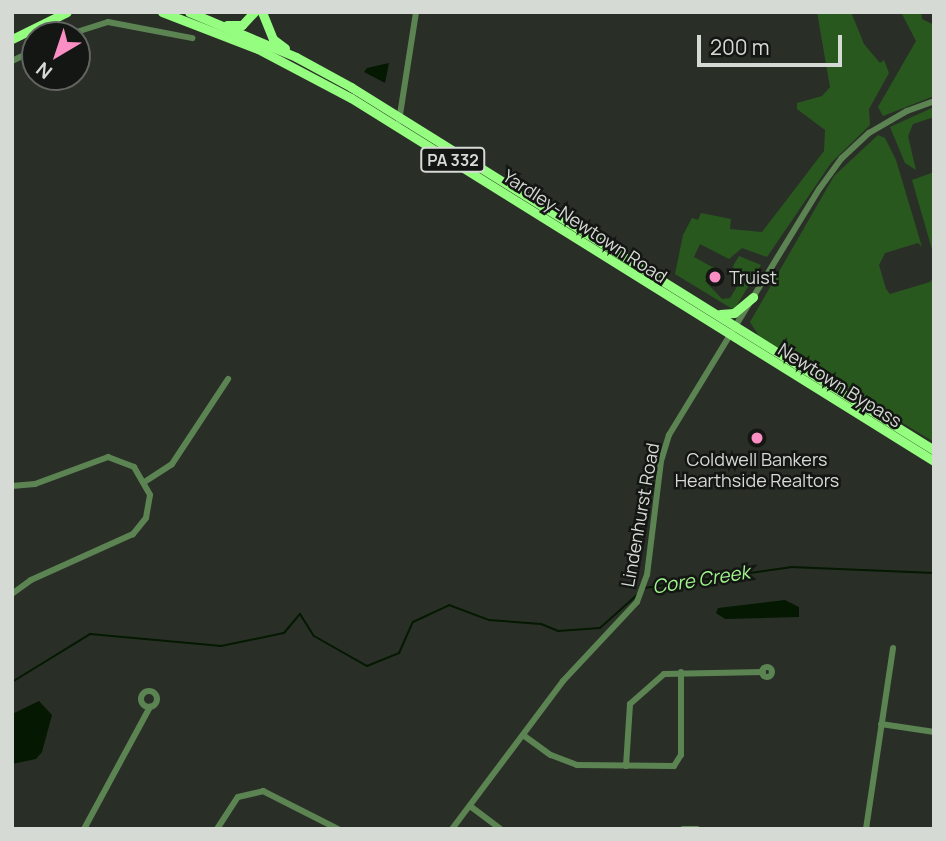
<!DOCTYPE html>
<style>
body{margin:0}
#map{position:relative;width:946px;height:841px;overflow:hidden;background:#292f27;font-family:Manrope,sans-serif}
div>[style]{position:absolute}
.green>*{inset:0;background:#29581f}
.water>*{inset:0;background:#051802}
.stream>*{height:2px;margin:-1px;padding:0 1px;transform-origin:1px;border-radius:1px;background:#051802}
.minor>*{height:6px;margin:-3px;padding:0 3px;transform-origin:3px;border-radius:3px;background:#5c8453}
.minor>.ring{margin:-3px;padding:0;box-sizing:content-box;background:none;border:6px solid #5c8453;border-radius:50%}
.highway>*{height:9px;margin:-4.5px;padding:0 4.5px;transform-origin:4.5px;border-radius:4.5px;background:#95fd7f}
.dots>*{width:19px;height:19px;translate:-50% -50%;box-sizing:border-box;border:4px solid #141613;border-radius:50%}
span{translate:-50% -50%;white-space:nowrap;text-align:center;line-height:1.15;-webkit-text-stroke:5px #141613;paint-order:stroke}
.shield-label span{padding:2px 5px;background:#141613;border:2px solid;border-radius:5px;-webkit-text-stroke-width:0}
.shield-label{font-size:16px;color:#d6dad5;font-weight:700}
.street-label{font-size:18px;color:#d6dad5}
.poi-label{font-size:18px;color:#d6dad5}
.left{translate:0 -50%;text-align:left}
.water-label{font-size:19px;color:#a0f58d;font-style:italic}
.frame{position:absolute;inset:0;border:14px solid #d6dad5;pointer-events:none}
.north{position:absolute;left:21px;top:21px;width:70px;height:70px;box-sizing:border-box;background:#141613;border:2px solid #626461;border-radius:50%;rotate:219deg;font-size:19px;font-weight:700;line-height:28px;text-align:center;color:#d6dad5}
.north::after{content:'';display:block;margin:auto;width:24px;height:32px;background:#fb8fc4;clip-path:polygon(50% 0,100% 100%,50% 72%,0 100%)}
.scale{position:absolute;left:697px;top:35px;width:145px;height:32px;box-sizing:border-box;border:4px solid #d6dad5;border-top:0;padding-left:9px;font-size:21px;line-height:24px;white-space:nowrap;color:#d6dad5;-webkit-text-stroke:5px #141613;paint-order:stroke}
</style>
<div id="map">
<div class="green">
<i style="clip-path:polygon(817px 12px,851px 12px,864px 44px,880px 63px,884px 60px,889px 73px,869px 109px,870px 125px,831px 163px,767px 257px,742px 248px,729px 259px,700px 244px,694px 257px,714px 268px,705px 281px,722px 299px,730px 298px,738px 285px,733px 266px,739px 256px,761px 265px,734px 310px,675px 274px,683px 235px,692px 218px,698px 220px,701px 213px,731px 219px,730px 229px,762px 232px,824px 151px,825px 130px,797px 109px,797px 103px,822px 96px,830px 87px)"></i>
<i style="clip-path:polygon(901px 12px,921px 12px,922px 19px,934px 25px,934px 96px,883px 116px,878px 107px,916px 41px)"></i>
<i style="clip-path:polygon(934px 107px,934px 117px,913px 124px,908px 136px,916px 170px,905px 163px,890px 127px)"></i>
<i style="clip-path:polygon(878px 135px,885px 138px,896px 160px,922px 247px,918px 243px,885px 253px,879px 265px,886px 289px,890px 294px,930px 282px,934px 277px,934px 442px,759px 336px,750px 322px,834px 176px)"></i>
<i style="clip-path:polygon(934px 172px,934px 253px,933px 253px,912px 180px)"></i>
</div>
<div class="water">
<i style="clip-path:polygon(389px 63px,385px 83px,364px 72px,367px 68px)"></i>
<i style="clip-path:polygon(785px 600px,799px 607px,799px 617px,725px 619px,716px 613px,718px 608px)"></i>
<i style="clip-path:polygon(39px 701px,52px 715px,42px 752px,36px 759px,12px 764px,12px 714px)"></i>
</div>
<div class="stream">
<i style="left:644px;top:588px;width:148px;rotate:-8.1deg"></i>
<i style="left:791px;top:567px;width:143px;rotate:2.4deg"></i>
<i style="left:12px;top:682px;width:92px;rotate:-31.6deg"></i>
<i style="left:90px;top:634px;width:132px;rotate:5.2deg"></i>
<i style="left:221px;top:646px;width:64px;rotate:-11.7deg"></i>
<i style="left:284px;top:633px;width:25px;rotate:-50deg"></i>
<i style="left:300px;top:614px;width:26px;rotate:58deg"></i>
<i style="left:314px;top:636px;width:61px;rotate:29.5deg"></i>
<i style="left:367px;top:666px;width:35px;rotate:-22deg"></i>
<i style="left:399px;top:653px;width:34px;rotate:-66deg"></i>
<i style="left:413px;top:622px;width:40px;rotate:-25deg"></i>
<i style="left:449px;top:605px;width:43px;rotate:20.6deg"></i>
<i style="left:489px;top:620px;width:52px;rotate:4.4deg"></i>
<i style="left:541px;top:624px;width:18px;rotate:22deg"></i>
<i style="left:558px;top:631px;width:42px;rotate:-4.1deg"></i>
<i style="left:600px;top:628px;width:51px;rotate:-41.8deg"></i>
</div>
<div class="minor">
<i style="left:67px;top:35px;width:43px;rotate:-17.6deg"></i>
<i style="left:108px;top:22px;width:86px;rotate:10.8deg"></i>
<i style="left:12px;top:61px;width:25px;rotate:-26deg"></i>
<i style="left:399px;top:121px;width:110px;rotate:-81.1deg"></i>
<i style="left:146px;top:481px;width:31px;rotate:-33deg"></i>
<i style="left:172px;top:464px;width:102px;rotate:-56.6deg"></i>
<i style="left:12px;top:486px;width:23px;rotate:-5deg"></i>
<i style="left:35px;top:484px;width:78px;rotate:-20.3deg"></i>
<i style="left:108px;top:457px;width:28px;rotate:21deg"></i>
<i style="left:134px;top:467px;width:32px;rotate:60deg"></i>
<i style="left:150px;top:495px;width:23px;rotate:100deg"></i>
<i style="left:146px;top:518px;width:21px;rotate:129deg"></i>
<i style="left:133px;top:534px;width:112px;rotate:155.7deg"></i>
<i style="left:31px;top:580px;width:24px;rotate:144deg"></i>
<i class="ring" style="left:762px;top:667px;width:4px;height:4px"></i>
<i class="ring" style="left:141px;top:691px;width:10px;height:10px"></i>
<i style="left:881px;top:724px;width:54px;rotate:8.6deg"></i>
<i style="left:523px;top:735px;width:34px;rotate:36deg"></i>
<i style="left:551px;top:755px;width:28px;rotate:21deg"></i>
<i style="left:577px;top:765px;width:97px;rotate:0.6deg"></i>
<i style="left:674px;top:766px;width:13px;rotate:-58deg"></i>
<i style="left:681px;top:755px;width:83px;rotate:-90deg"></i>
<i style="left:626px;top:766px;width:62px;rotate:-86.3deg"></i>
<i style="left:630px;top:704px;width:45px;rotate:-41.4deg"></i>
<i style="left:664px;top:674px;width:99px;rotate:-1.2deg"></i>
<i style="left:470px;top:806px;width:39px;rotate:37deg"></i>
<i style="left:84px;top:829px;width:139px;rotate:-61.6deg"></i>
<i style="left:217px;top:829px;width:38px;rotate:-57deg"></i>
<i style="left:238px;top:797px;width:26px;rotate:-13deg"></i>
<i style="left:263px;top:791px;width:84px;rotate:26.9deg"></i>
<i style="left:452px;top:829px;width:185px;rotate:-53.1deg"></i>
<i style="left:563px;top:681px;width:108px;rotate:-46.9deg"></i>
<i style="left:637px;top:602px;width:29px;rotate:-70deg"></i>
<i style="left:647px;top:575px;width:115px;rotate:-83deg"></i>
<i style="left:661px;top:461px;width:27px;rotate:-73deg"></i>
<i style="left:669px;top:435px;width:289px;rotate:-58.6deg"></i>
<i style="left:820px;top:188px;width:37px;rotate:-54deg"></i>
<i style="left:842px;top:158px;width:37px;rotate:-43deg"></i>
<i style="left:869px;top:133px;width:44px;rotate:-30.1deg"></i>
<i style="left:907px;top:111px;width:29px;rotate:-20deg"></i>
<i style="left:683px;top:829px;width:14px"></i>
<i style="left:866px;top:829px;width:183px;rotate:-81.5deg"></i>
</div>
<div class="highway">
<i style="left:162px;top:12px;width:103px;rotate:21.1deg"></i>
<i style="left:258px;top:49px;width:105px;rotate:27.8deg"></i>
<i style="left:351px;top:98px;width:687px;rotate:31.91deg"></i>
<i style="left:189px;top:12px;width:116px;rotate:22.8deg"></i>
<i style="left:296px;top:57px;width:63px;rotate:28.6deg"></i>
<i style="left:351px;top:87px;width:687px;rotate:31.91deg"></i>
<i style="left:262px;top:12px;width:29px;rotate:68deg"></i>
<i style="left:273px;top:39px;width:15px;rotate:37deg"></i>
<i style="left:227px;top:25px;width:15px"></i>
<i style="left:242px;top:25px;width:18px;rotate:-47deg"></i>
<i style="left:12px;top:39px;width:61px;rotate:-26.1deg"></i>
<i style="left:720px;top:314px;width:14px;rotate:-4deg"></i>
<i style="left:734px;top:313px;width:25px;rotate:-40deg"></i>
</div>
<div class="dots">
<i style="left:715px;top:277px;background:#fb8fc4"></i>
<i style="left:757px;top:438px;background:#fb8fc4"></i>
</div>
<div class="shield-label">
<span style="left:453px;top:160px">PA 332</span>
</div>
<div class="street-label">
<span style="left:585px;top:226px;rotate:33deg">Yardley-Newtown Road</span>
<span style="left:840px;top:385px;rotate:32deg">Newtown Bypass</span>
<span style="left:640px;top:515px;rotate:-80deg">Lindenhurst Road</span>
</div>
<div class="poi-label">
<span class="left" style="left:729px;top:277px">Truist</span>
<span style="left:757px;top:470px">Coldwell Bankers<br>Hearthside Realtors</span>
</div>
<div class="water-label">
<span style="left:701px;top:580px;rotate:-9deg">Core Creek</span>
</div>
<div class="frame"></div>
<div class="north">N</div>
<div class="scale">200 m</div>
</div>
